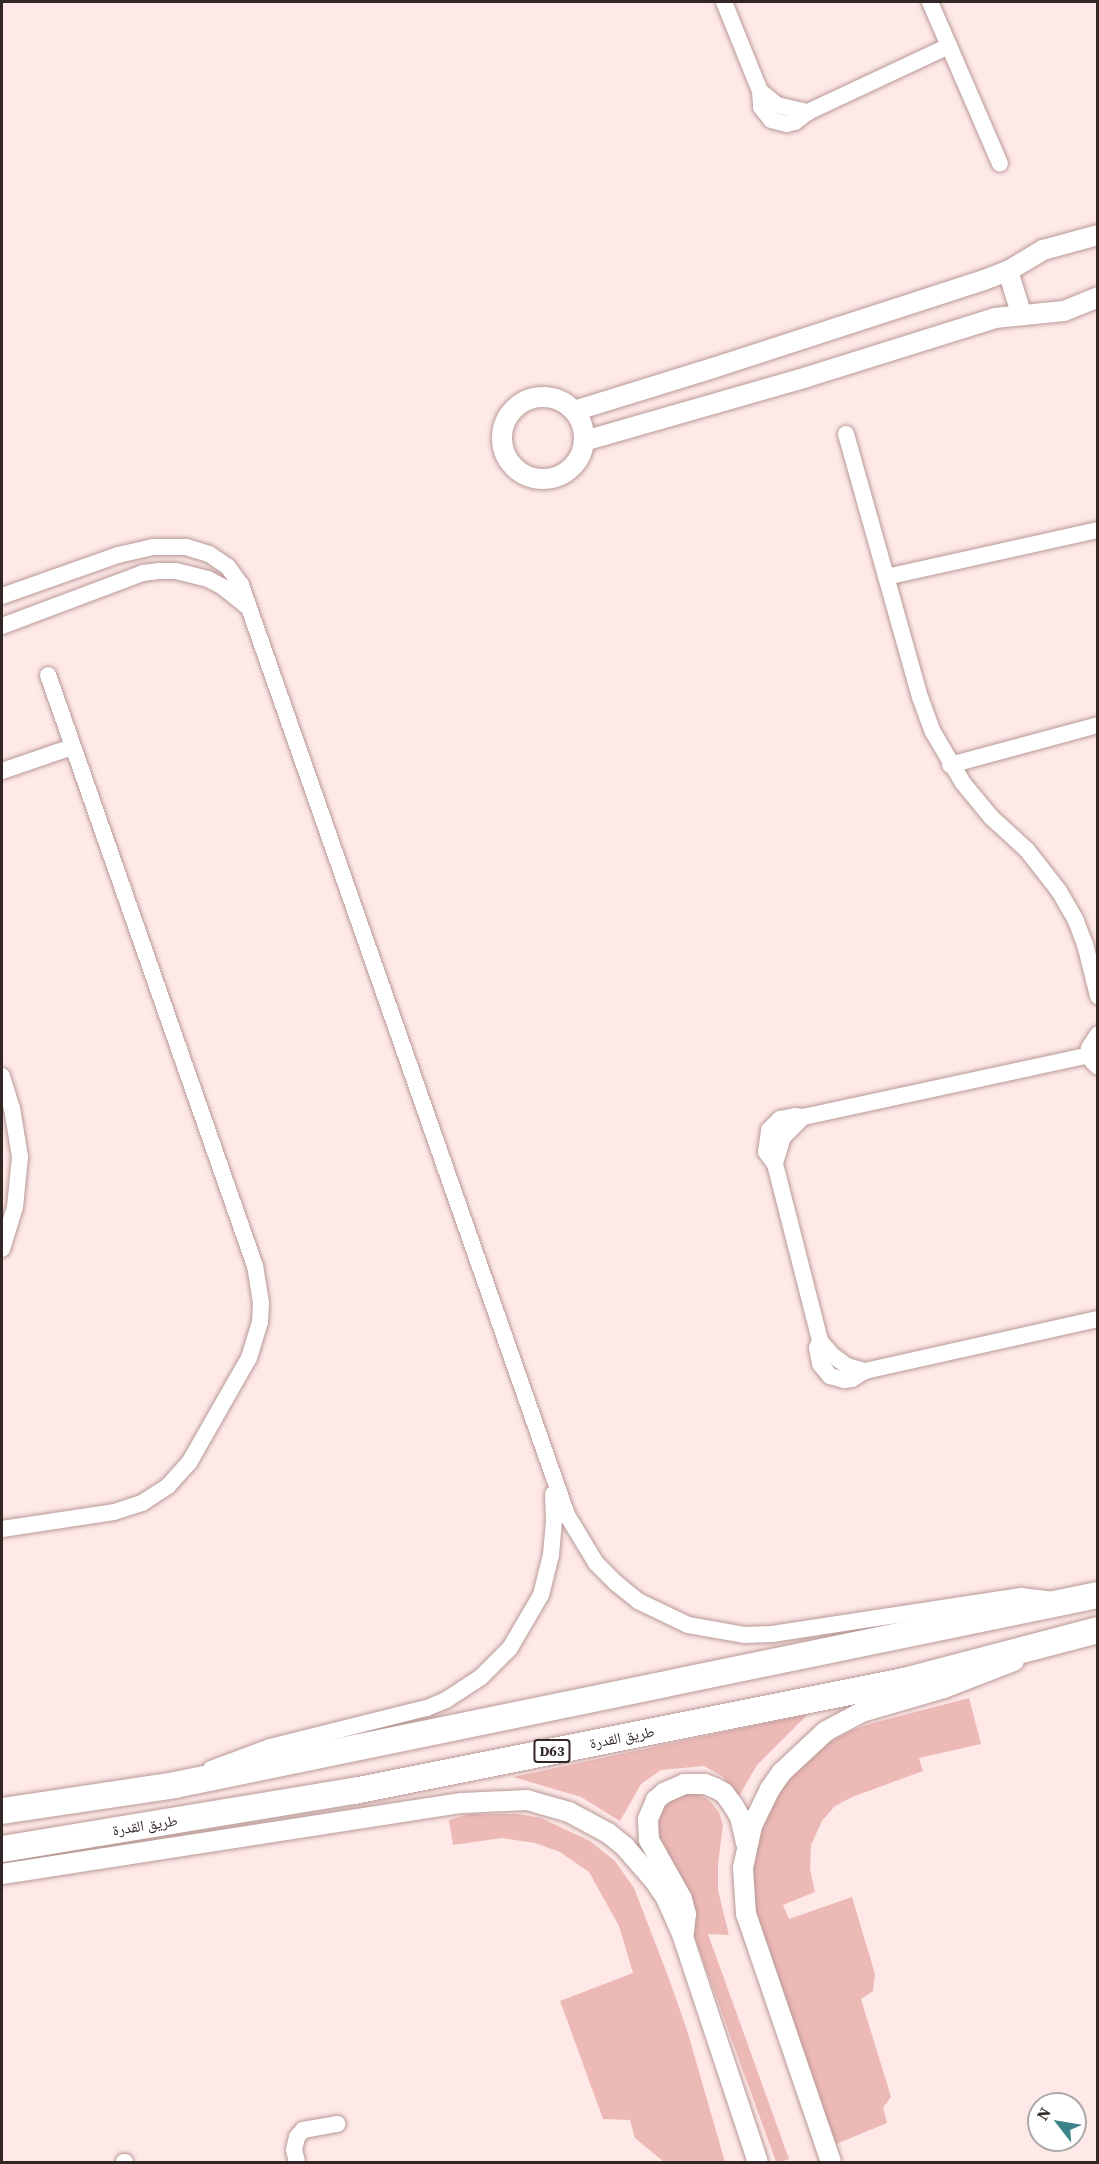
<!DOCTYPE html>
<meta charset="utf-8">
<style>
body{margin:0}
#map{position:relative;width:1099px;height:2164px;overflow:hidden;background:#fee9e8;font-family:"Source Serif 4","Noto Naskh Arabic",serif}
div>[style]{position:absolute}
.green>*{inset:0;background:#ecb9b6}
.roads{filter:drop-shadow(0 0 2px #b89997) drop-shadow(0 0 2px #b89997)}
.minor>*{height:16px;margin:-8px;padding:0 8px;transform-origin:8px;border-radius:8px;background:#fff}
.tertiary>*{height:20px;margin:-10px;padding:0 10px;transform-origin:10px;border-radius:10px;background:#fff}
.tertiary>.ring{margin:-10px;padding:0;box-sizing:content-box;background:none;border:20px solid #fff;border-radius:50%}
.primary>*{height:26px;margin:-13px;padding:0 13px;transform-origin:13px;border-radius:13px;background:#fff}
span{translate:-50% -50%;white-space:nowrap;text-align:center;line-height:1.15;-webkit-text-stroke:4.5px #fff;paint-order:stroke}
.shield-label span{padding:2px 4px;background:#fff;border:2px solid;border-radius:4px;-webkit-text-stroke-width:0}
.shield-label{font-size:14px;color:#332726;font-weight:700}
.street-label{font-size:15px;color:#332726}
.frame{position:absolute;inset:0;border:3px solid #332726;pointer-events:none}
.north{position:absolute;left:1027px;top:2092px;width:60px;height:60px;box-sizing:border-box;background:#fff;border:2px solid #ada9a8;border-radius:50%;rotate:301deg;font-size:16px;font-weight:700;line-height:24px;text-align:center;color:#332726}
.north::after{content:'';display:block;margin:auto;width:21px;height:27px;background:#3c848a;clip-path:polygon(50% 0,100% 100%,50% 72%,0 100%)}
</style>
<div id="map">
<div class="green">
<i style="clip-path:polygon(969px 1698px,981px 1744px,919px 1758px,923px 1771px,852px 1797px,835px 1806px,822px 1821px,811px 1845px,810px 1869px,815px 1892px,783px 1905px,789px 1919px,852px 1897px,875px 1974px,873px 1991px,861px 1999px,891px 2097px,883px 2108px,887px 2123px,836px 2144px,759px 1935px,751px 1876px,757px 1841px,766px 1815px,780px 1790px,799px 1765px,823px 1746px,852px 1730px,873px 1723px)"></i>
<i style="clip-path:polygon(808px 1714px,757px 1765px,739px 1796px,722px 1776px,704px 1766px,661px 1770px,641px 1784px,620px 1821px,581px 1797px,513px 1777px)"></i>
<i style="clip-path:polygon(685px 1792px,698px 1793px,711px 1802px,719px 1812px,723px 1825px,718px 1864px,718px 1890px,729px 1935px,708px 1934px,789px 2159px,781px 2162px,776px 2162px,696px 1941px,684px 1898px,659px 1855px,652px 1818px,660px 1806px)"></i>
<i style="clip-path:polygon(469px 1814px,519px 1814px,541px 1818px,590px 1841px,615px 1861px,634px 1888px,668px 1976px,687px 2030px,725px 2162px,664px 2162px,635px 2138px,630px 2120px,603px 2119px,560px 2001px,633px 1973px,619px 1926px,589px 1872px,560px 1852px,535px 1843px,502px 1838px,453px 1845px,449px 1820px)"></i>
</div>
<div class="roads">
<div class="minor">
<i style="left:724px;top:2px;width:96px;rotate:68deg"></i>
<i style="left:760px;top:91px;width:22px;rotate:39deg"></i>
<i style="left:777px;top:105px;width:32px;rotate:13deg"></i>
<i style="left:930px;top:2px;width:176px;rotate:66.6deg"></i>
<i style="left:760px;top:91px;width:16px;rotate:86deg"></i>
<i style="left:761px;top:107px;width:16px;rotate:52deg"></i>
<i style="left:771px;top:120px;width:16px;rotate:14deg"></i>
<i style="left:787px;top:124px;width:8px;rotate:-14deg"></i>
<i style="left:795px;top:122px;width:16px;rotate:-38deg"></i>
<i style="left:808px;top:112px;width:156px;rotate:-25.1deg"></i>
<i style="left:846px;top:434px;width:273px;rotate:74.3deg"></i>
<i style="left:920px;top:697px;width:37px;rotate:70deg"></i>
<i style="left:933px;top:732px;width:59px;rotate:59.5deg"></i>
<i style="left:963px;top:783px;width:44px;rotate:50.5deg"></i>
<i style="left:991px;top:817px;width:49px;rotate:42.5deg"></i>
<i style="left:1027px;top:850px;width:52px;rotate:52deg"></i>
<i style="left:1059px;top:891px;width:34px;rotate:60deg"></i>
<i style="left:1076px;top:921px;width:25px;rotate:69deg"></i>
<i style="left:1085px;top:944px;width:54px;rotate:76deg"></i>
<i style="left:886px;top:577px;width:217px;rotate:-12.5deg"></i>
<i style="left:2px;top:596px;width:123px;rotate:-19.5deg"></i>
<i style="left:118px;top:555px;width:37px;rotate:-13deg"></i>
<i style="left:154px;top:547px;width:32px"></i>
<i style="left:186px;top:547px;width:24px;rotate:17deg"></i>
<i style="left:209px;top:554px;width:23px;rotate:34deg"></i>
<i style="left:228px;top:567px;width:22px;rotate:54deg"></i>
<i style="left:241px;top:585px;width:985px;rotate:70.68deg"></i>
<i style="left:567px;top:1515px;width:56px;rotate:58.9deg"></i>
<i style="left:596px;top:1563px;width:28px;rotate:45deg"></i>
<i style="left:616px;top:1583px;width:28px;rotate:39deg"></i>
<i style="left:638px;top:1601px;width:55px;rotate:25.6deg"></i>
<i style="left:688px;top:1625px;width:57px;rotate:10.1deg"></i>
<i style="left:744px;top:1635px;width:28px;rotate:-2deg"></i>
<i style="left:772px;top:1634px;width:252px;rotate:-8.7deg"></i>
<i style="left:1021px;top:1596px;width:33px;rotate:7deg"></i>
<i style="left:2px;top:626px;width:151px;rotate:-20.6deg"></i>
<i style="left:143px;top:573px;width:17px;rotate:-7deg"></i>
<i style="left:160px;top:571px;width:16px"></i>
<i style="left:176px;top:571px;width:33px;rotate:14deg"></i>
<i style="left:208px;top:579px;width:17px;rotate:28deg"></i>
<i style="left:223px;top:587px;width:32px;rotate:39deg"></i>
<i style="left:950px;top:765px;width:153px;rotate:-15.1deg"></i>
<i style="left:2px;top:771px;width:74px;rotate:-18.9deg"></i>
<i style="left:1098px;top:1034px;width:17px;rotate:123deg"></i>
<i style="left:1089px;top:1048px;width:13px;rotate:77deg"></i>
<i style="left:1092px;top:1061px;width:8px;rotate:45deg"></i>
<i style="left:1090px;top:1055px;width:294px;rotate:167.8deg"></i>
<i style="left:803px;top:1117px;width:28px;rotate:135deg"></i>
<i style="left:783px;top:1137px;width:28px;rotate:107deg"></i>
<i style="left:775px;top:1164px;width:183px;rotate:75.7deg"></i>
<i style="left:820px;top:1341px;width:18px;rotate:49deg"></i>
<i style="left:832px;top:1355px;width:19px;rotate:36deg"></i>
<i style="left:847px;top:1366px;width:19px;rotate:16deg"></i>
<i style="left:865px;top:1371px;width:239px;rotate:-12.6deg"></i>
<i style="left:2px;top:1076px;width:34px;rotate:73deg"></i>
<i style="left:12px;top:1108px;width:50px;rotate:80.7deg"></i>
<i style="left:20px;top:1157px;width:50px;rotate:95.7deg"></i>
<i style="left:15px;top:1207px;width:44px;rotate:107.2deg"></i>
<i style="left:775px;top:1164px;width:15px;rotate:-127deg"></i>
<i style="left:766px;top:1152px;width:22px;rotate:-82deg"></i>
<i style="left:769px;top:1130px;width:16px;rotate:-45deg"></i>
<i style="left:780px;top:1119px;width:15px;rotate:-11deg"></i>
<i style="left:795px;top:1116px;width:8px;rotate:7deg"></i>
<i style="left:820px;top:1341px;width:8px;rotate:113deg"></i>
<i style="left:817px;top:1348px;width:16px;rotate:79deg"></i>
<i style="left:820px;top:1364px;width:16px;rotate:50deg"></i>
<i style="left:830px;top:1376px;width:15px;rotate:16deg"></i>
<i style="left:844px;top:1380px;width:8px;rotate:-7deg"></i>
<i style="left:852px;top:1379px;width:15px;rotate:-32deg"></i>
<i style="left:2px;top:1529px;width:113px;rotate:-8.6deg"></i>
<i style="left:114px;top:1512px;width:29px;rotate:-18deg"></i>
<i style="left:142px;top:1503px;width:31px;rotate:-33deg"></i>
<i style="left:168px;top:1486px;width:31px;rotate:-48deg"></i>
<i style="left:189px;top:1463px;width:121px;rotate:-60.3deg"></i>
<i style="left:249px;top:1358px;width:38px;rotate:-73deg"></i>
<i style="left:260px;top:1322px;width:19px;rotate:-87deg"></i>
<i style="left:261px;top:1303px;width:37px;rotate:-99deg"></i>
<i style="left:255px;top:1266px;width:626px;rotate:-109.3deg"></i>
<i style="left:211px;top:1769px;width:63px;rotate:-20.4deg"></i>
<i style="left:270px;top:1747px;width:162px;rotate:-14deg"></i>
<i style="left:427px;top:1708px;width:21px;rotate:-23deg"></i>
<i style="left:446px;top:1700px;width:42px;rotate:-33.3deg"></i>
<i style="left:481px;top:1677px;width:41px;rotate:-45deg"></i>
<i style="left:510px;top:1648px;width:61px;rotate:-59.7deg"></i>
<i style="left:541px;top:1595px;width:41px;rotate:-76deg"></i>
<i style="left:551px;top:1555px;width:34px;rotate:-85deg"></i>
<i style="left:554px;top:1521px;width:27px;rotate:-92deg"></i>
<i style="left:124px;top:2162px;width:1px"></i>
<i style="left:297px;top:2162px;width:12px;rotate:-104deg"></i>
<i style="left:294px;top:2150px;width:13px;rotate:-77deg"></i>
<i style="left:297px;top:2137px;width:9px;rotate:-49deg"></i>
<i style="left:303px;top:2130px;width:35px;rotate:-10deg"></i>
</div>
<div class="tertiary">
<i style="left:1008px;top:271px;width:44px;rotate:72.8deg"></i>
<i class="ring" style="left:502px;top:397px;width:62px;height:62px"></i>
<i style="left:574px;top:411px;width:145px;rotate:-17.2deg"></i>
<i style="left:713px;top:368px;width:285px;rotate:-18deg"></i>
<i style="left:984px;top:280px;width:26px;rotate:-21deg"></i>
<i style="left:1008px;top:271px;width:41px;rotate:-31deg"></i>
<i style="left:1043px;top:250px;width:57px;rotate:-15.3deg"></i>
<i style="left:584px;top:441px;width:232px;rotate:-16deg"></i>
<i style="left:807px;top:377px;width:197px;rotate:-17.4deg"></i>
<i style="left:995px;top:318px;width:69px;rotate:-5.8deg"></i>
<i style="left:1064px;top:311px;width:37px;rotate:-22deg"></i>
<i style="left:2px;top:1874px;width:465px;rotate:-8.8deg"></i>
<i style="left:462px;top:1803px;width:65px;rotate:-2.6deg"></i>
<i style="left:527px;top:1800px;width:44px;rotate:15.9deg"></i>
<i style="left:569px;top:1812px;width:44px;rotate:28.3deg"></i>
<i style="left:608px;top:1833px;width:22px;rotate:39deg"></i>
<i style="left:625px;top:1847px;width:44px;rotate:48.7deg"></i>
<i style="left:654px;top:1880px;width:22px;rotate:56deg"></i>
<i style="left:666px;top:1898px;width:36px;rotate:66deg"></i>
<i style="left:681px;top:1931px;width:243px;rotate:71.6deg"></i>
<i style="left:684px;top:1932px;width:18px;rotate:-84deg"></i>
<i style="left:686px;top:1914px;width:16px;rotate:-105deg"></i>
<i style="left:682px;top:1899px;width:68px;rotate:-119.2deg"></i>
<i style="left:649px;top:1840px;width:21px;rotate:-93deg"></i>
<i style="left:648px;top:1819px;width:21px;rotate:-67deg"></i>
<i style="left:656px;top:1800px;width:11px;rotate:-41deg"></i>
<i style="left:664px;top:1793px;width:22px;rotate:-24deg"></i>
<i style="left:684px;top:1784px;width:21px"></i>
<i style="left:705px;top:1784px;width:11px;rotate:22deg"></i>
<i style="left:715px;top:1788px;width:10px;rotate:29deg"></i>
<i style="left:724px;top:1793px;width:15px;rotate:53deg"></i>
<i style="left:733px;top:1805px;width:14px;rotate:60deg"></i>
<i style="left:740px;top:1817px;width:27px;rotate:77deg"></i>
<i style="left:831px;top:2162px;width:262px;rotate:-108.9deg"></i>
<i style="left:746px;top:1914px;width:46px;rotate:-93.7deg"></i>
<i style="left:743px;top:1868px;width:43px;rotate:-77.9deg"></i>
<i style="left:752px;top:1826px;width:41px;rotate:-64.1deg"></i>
<i style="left:770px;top:1789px;width:21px;rotate:-55deg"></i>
<i style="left:782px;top:1772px;width:60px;rotate:-43deg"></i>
<i style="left:826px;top:1731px;width:41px;rotate:-27.8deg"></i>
<i style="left:862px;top:1712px;width:85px;rotate:-16.3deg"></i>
<i style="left:944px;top:1688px;width:75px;rotate:-21.1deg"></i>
</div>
<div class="primary">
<i style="left:2px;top:1811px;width:175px;rotate:-8.5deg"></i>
<i style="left:175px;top:1785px;width:942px;rotate:-11.63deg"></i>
<i style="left:2px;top:1849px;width:357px;rotate:-9.4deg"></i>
<i style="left:354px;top:1791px;width:561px;rotate:-11.31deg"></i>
<i style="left:904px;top:1681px;width:201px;rotate:-14.7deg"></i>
</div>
</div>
<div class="shield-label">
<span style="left:552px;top:1751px">D63</span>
</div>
<div class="street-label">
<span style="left:622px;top:1737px;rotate:-11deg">طريق القدرة</span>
<span style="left:145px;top:1825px;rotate:-9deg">طريق القدرة</span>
</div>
<div class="frame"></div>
<div class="north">N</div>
</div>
